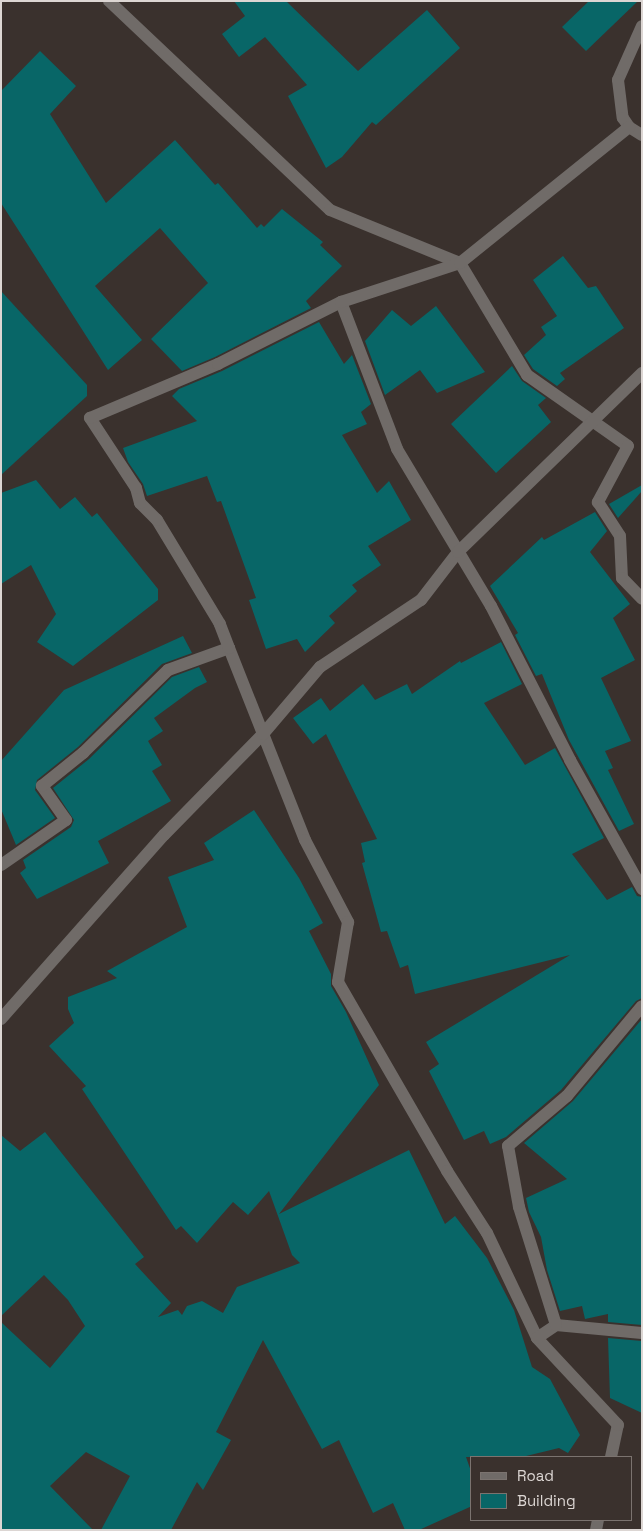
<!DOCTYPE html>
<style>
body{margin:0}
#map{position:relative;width:643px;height:1531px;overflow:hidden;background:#3a312d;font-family:"Space Grotesk",sans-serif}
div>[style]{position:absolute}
.building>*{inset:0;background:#086667}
.minor>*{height:12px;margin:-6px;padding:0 6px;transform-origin:6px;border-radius:6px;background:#706b68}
span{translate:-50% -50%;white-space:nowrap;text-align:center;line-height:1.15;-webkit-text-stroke:4px #3a312d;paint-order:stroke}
.frame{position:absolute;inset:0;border:2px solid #dcd6d3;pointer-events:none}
.legend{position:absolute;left:470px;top:1456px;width:162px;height:65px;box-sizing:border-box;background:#3a312d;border:1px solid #7b736f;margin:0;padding:6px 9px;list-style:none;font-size:15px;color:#dcd6d3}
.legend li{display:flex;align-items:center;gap:10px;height:25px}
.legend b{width:25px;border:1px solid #7b736f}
</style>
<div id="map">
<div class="building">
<i style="clip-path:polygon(234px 1px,286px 1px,358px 71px,427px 10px,460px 48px,376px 125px,372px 122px,342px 157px,326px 168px,288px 96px,307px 85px,265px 37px,239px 57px,222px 34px,245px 16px)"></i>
<i style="clip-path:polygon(589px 1px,638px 1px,586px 51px,562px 27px)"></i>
<i style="clip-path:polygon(40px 51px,76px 86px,50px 114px,106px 203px,175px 140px,215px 185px,218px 183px,257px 228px,261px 224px,264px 227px,282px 209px,323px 242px,320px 245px,342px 266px,306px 301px,311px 308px,215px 357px,182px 371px,151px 339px,208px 283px,160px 228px,95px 286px,142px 340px,108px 370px,1px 203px,1px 91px)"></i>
<i style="clip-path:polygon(563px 256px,588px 288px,596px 286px,624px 328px,560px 373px,565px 379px,557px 386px,533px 369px,524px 355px,546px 335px,541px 327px,557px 316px,533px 280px)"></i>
<i style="clip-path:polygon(1px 291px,87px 385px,87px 396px,1px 475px)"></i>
<i style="clip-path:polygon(436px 306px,485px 372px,437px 393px,420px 370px,385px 395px,365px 341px,392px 310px,411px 326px)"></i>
<i style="clip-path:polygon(319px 322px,344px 364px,352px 355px,371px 404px,361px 412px,367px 424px,342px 435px,377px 493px,389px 481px,411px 520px,368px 546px,381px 565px,352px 585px,357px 591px,329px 616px,335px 623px,305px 652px,297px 639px,266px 649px,249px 600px,256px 598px,221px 501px,217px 502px,207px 476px,147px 496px,143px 484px,128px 462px,123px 448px,197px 421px,172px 396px,179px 389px,222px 371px)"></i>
<i style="clip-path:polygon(512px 366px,522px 381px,546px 398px,538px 405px,551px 422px,496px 473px,451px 424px)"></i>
<i style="clip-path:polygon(36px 480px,60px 509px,75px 497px,92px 517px,97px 513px,158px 589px,158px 600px,73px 666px,37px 642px,56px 614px,31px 565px,1px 584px,1px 493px)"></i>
<i style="clip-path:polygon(642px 485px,642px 491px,618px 518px,609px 504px)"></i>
<i style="clip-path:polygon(595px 512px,607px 531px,590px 552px,630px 604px,613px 618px,635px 660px,601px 678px,631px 741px,605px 751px,613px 768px,608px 770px,634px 824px,619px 831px,569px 740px,542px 674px,536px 676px,515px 635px,518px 633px,490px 586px,542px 537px,544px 540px)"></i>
<i style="clip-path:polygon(183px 636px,192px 653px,162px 664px,78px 747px,37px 780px,35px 790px,55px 818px,16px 845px,1px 809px,1px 761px,64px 690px)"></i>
<i style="clip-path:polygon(501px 642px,522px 684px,484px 703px,525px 765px,555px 748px,604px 838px,572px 854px,607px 900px,632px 887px,637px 896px,642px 897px,642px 998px,636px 1001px,561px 1090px,506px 1137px,490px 1144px,484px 1131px,464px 1140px,429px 1071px,439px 1064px,426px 1042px,570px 955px,415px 994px,408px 965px,400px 968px,387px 931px,381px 932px,362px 863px,365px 862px,361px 843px,377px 839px,326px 734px,313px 744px,293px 718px,321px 698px,330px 711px,363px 684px,375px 700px,407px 684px,412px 694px,460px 661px,461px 663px)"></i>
<i style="clip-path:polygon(199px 667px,207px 682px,195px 688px,154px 718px,163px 731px,148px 741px,162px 765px,152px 771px,171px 801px,98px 841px,109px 863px,37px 899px,20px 873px,26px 868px,23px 860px,71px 827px,74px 820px,53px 788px,89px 759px,172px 677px)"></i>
<i style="clip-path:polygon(254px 810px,299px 878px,323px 923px,309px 931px,331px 974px,331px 986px,346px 1012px,379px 1085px,279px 1214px,409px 1150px,445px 1224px,455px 1216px,487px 1258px,514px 1310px,532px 1367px,550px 1379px,580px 1435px,568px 1453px,559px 1448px,522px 1457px,466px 1457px,472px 1474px,472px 1506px,419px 1530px,405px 1530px,393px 1503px,373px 1513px,339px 1440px,322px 1449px,263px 1340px,216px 1432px,231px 1440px,203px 1490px,197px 1482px,171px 1530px,101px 1530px,130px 1476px,86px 1452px,50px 1486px,93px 1530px,1px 1530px,1px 1322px,50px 1368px,85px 1326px,68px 1300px,44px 1275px,1px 1316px,1px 1135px,20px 1151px,45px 1132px,144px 1257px,135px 1264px,171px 1303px,158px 1317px,178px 1310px,182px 1315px,187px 1306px,202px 1301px,223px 1313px,237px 1287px,300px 1263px,292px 1255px,269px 1191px,248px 1215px,233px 1202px,197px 1243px,181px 1226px,176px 1230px,82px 1089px,86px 1086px,49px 1046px,74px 1023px,68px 1009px,68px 997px,117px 978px,107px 971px,187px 927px,168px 877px,214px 860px,204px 843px)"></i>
<i style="clip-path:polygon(642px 1019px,642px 1325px,608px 1322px,608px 1314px,585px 1319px,582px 1306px,560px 1311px,547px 1270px,541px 1237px,529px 1212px,526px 1198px,567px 1179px,524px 1143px,573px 1101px)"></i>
<i style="clip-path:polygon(608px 1338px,642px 1341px,642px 1413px,610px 1398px)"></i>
</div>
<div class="minor">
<i style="left:109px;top:1px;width:304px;rotate:43.4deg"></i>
<i style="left:330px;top:210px;width:140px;rotate:22.2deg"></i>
<i style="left:460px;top:263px;width:131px;rotate:59.1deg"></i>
<i style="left:527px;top:375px;width:123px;rotate:35.1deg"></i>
<i style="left:628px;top:446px;width:64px;rotate:118.2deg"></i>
<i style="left:598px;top:502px;width:40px;rotate:57.1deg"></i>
<i style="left:620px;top:536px;width:42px;rotate:87.3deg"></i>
<i style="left:622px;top:578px;width:29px;rotate:46deg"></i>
<i style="left:642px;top:26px;width:59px;rotate:114deg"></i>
<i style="left:618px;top:80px;width:38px;rotate:83deg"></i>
<i style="left:623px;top:118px;width:11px;rotate:56deg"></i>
<i style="left:629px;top:127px;width:15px;rotate:32deg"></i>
<i style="left:341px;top:302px;width:157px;rotate:69.1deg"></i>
<i style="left:397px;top:449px;width:183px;rotate:59.1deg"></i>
<i style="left:491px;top:606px;width:173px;rotate:62.8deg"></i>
<i style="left:570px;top:760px;width:148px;rotate:60.8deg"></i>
<i style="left:229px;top:648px;width:206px;rotate:68.4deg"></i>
<i style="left:305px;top:840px;width:93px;rotate:62.3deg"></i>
<i style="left:348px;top:922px;width:61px;rotate:99.5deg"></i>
<i style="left:338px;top:982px;width:218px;rotate:60deg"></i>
<i style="left:447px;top:1171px;width:74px;rotate:57.2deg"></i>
<i style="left:487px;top:1233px;width:116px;rotate:64.5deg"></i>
<i style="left:1px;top:865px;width:79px;rotate:-34.7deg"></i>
<i style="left:66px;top:820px;width:42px;rotate:-125.2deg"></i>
<i style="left:42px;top:786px;width:53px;rotate:-38.8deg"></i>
<i style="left:83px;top:753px;width:119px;rotate:-44.3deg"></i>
<i style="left:168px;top:670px;width:65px;rotate:-19.8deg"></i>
<i style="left:229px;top:648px;width:26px;rotate:-111deg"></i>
<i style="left:220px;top:624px;width:122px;rotate:-121.2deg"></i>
<i style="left:157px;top:520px;width:24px;rotate:-135deg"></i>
<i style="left:140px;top:503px;width:16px;rotate:-105deg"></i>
<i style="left:136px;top:488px;width:84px;rotate:-123.3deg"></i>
<i style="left:90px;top:418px;width:139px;rotate:-22.9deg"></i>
<i style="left:218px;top:364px;width:138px;rotate:-26.8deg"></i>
<i style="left:341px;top:302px;width:125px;rotate:-18.1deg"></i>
<i style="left:460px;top:263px;width:217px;rotate:-38.8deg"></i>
<i style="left:1px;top:1019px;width:246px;rotate:-48.5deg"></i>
<i style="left:164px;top:835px;width:141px;rotate:-45.6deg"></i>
<i style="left:263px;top:734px;width:88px;rotate:-49.6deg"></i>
<i style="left:320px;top:667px;width:121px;rotate:-33.6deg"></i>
<i style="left:421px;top:600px;width:61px;rotate:-52.4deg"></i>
<i style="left:458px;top:552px;width:257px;rotate:-44.2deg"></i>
<i style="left:556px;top:1325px;width:86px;rotate:5.3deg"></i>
<i style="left:611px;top:1457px;width:33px;rotate:-78deg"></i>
<i style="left:618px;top:1425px;width:119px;rotate:-133deg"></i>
<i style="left:537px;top:1338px;width:23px;rotate:-34deg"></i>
<i style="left:556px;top:1325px;width:124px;rotate:-107.4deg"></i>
<i style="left:519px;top:1207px;width:62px;rotate:-100.2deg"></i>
<i style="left:508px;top:1146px;width:77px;rotate:-40.3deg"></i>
<i style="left:567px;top:1096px;width:117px;rotate:-50.2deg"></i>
<i style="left:596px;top:1530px;width:10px;rotate:-79deg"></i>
</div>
<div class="frame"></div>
<ul class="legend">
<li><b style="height:6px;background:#706b68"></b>Road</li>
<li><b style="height:14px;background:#086667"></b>Building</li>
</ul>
</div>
